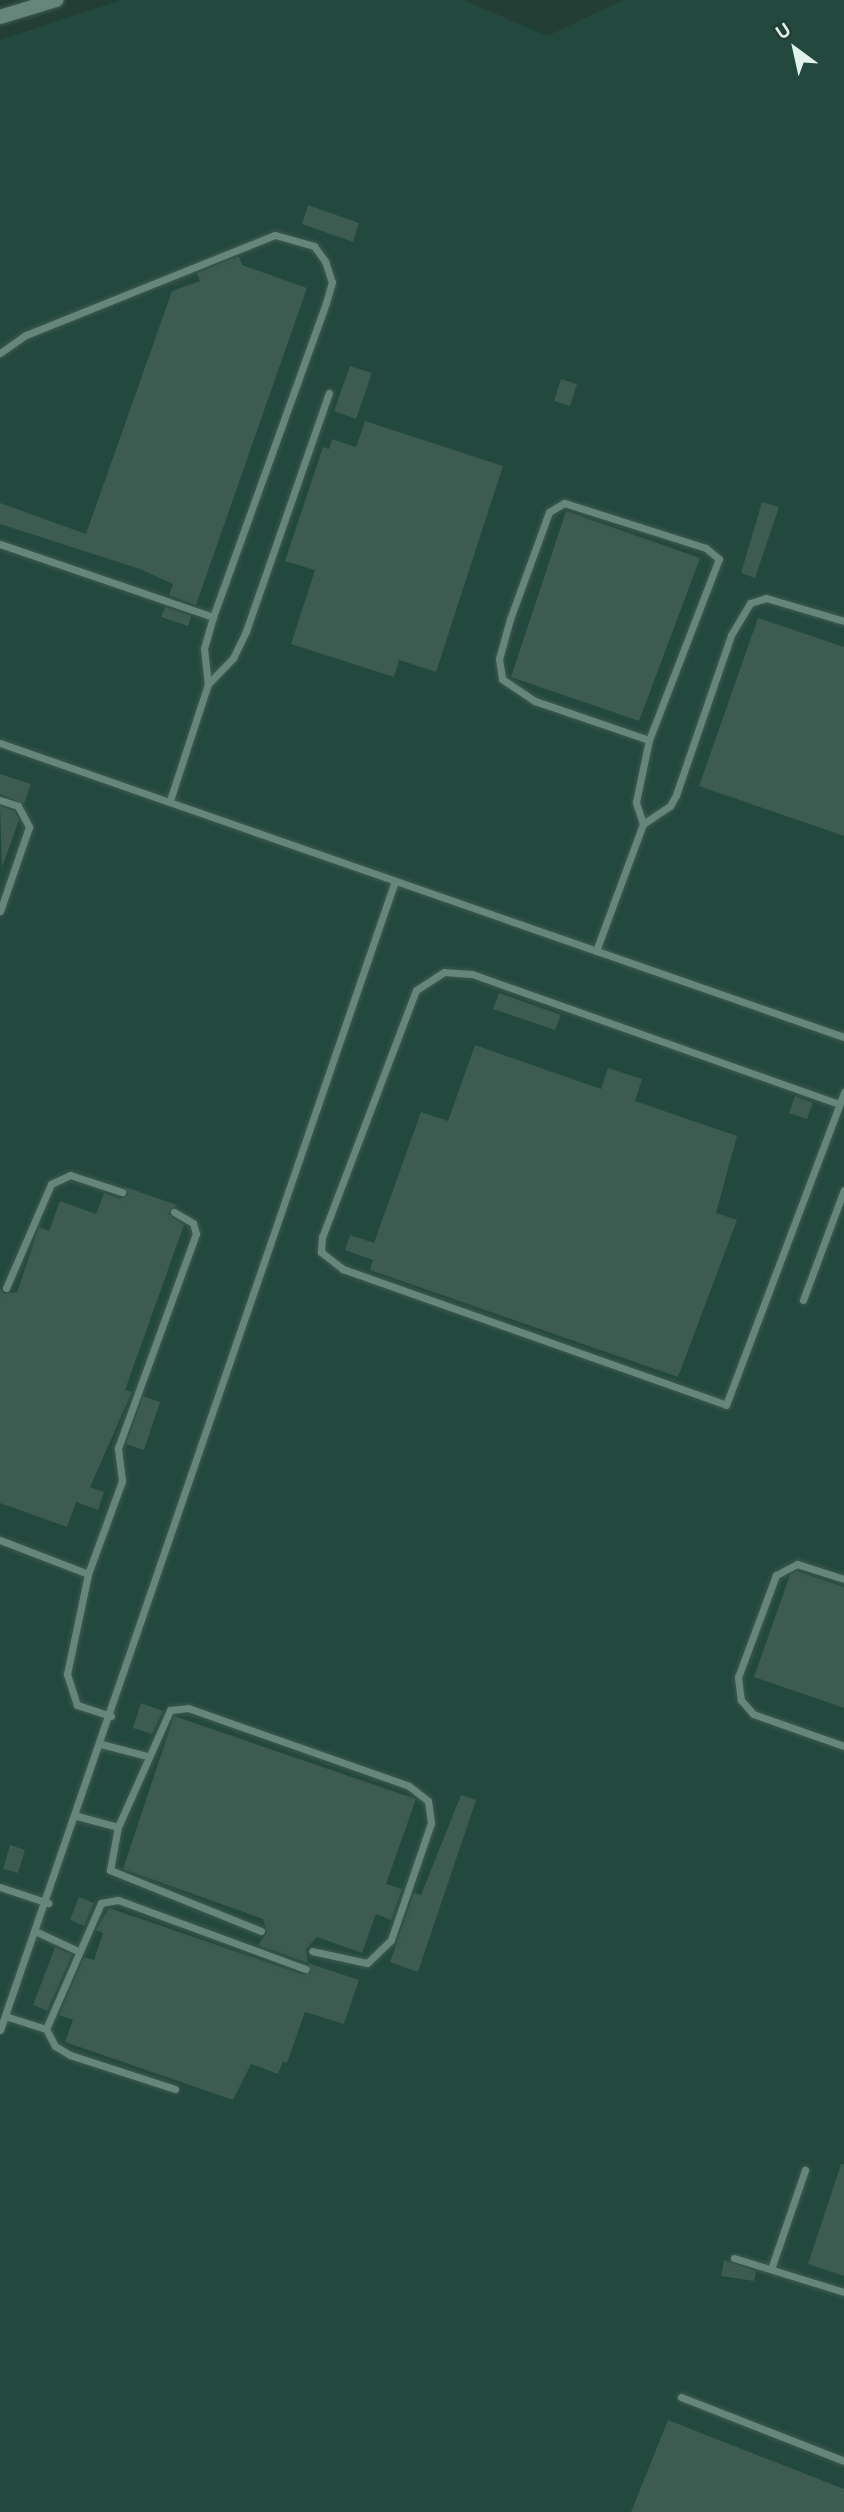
<!DOCTYPE html>
<style>
body{margin:0}
#map{position:relative;width:844px;height:2512px;overflow:hidden;background:#223e35;font-family:"DM Sans",sans-serif}
div>[style]{position:absolute}
.built>*{inset:0;background:#23483d}
.building>*{inset:0;background:#3d5b50}
.roads{filter:drop-shadow(0 0 2px #405a52) drop-shadow(0 0 2px #405a52)}
.service>*{height:7px;margin:-3.5px;padding:0 3.5px;transform-origin:3.5px;border-radius:3.5px;background:#67867b}
.minor>*{height:14px;margin:-7px;padding:0 7px;transform-origin:7px;border-radius:7px;background:#67867b}
span{translate:-50% -50%;white-space:nowrap;text-align:center;line-height:1.15;-webkit-text-stroke:7px #223e35;paint-order:stroke}
.north{position:absolute;left:760px;top:14px;width:70px;height:70px;-webkit-text-stroke:5px #223e35;paint-order:stroke;rotate:327deg;font-size:19px;font-weight:700;line-height:28px;text-align:center;color:#e1f1eb}
.north::after{content:'';display:block;margin:auto;width:24px;height:32px;background:#e1f1eb;clip-path:polygon(50% 0,100% 100%,50% 72%,0 100%)}
</style>
<div id="map">
<div class="built">
<i style="clip-path:polygon(122px 0,464px 0,547px 36px,623px 0,844px 0,844px 2512px,0 2512px,0 40px)"></i>
</div>
<div class="building">
<i style="clip-path:polygon(308px 205px,359px 223px,353px 242px,302px 224px)"></i>
<i style="clip-path:polygon(239px 256px,242px 265px,307px 288px,196px 605px,169px 595px,173px 584px,140px 569px,0 524px,0 503px,86px 534px,172px 291px,200px 281px,197px 273px)"></i>
<i style="clip-path:polygon(350px 366px,372px 373px,356px 419px,334px 411px)"></i>
<i style="clip-path:polygon(561px 379px,577px 384px,570px 406px,554px 401px)"></i>
<i style="clip-path:polygon(365px 421px,503px 466px,436px 672px,399px 660px,394px 677px,291px 644px,315px 570px,285px 561px,323px 447px,329px 449px,332px 439px,356px 447px)"></i>
<i style="clip-path:polygon(762px 502px,779px 507px,755px 578px,741px 573px)"></i>
<i style="clip-path:polygon(566px 511px,700px 558px,639px 721px,511px 677px)"></i>
<i style="clip-path:polygon(165px 607px,191px 616px,188px 626px,161px 617px)"></i>
<i style="clip-path:polygon(758px 618px,844px 647px,844px 836px,699px 786px)"></i>
<i style="clip-path:polygon(0 774px,31px 784px,24px 804px,0 794px)"></i>
<i style="clip-path:polygon(0 806px,14px 811px,19px 820px,2px 867px)"></i>
<i style="clip-path:polygon(499px 993px,561px 1015px,555px 1030px,493px 1009px)"></i>
<i style="clip-path:polygon(475px 1045px,601px 1089px,608px 1068px,642px 1079px,635px 1101px,737px 1136px,716px 1213px,737px 1220px,678px 1377px,370px 1270px,373px 1260px,345px 1250px,350px 1235px,374px 1243px,421px 1112px,448px 1121px)"></i>
<i style="clip-path:polygon(795px 1096px,813px 1103px,807px 1119px,789px 1113px)"></i>
<i style="clip-path:polygon(125px 1187px,177px 1205px,168px 1214px,184px 1225px,125px 1390px,132px 1392px,90px 1487px,104px 1492px,98px 1510px,76px 1502px,67px 1527px,0 1503px,0 1289px,4px 1294px,17px 1292px,39px 1227px,49px 1231px,60px 1201px,96px 1214px,104px 1193px,120px 1199px,128px 1195px)"></i>
<i style="clip-path:polygon(143px 1396px,160px 1402px,144px 1450px,126px 1444px)"></i>
<i style="clip-path:polygon(796px 1571px,844px 1587px,844px 1708px,754px 1677px,790px 1575px)"></i>
<i style="clip-path:polygon(141px 1703px,163px 1711px,152px 1734px,133px 1728px)"></i>
<i style="clip-path:polygon(174px 1716px,416px 1799px,386px 1884px,402px 1889px,391px 1920px,376px 1914px,362px 1953px,317px 1937px,306px 1949px,308px 1963px,359px 1980px,344px 2024px,305px 2012px,287px 2063px,283px 2061px,278px 2074px,251px 2064px,233px 2100px,65px 2042px,73px 2020px,59px 2015px,84px 1957px,94px 1960px,103px 1933px,96px 1930px,109px 1908px,304px 1975px,311px 1972px,308px 1963px,258px 1945px,267px 1933px,263px 1919px,123px 1869px)"></i>
<i style="clip-path:polygon(461px 1795px,476px 1800px,418px 1972px,390px 1962px,414px 1893px,421px 1895px)"></i>
<i style="clip-path:polygon(10px 1845px,25px 1850px,18px 1873px,3px 1869px)"></i>
<i style="clip-path:polygon(79px 1897px,94px 1903px,84px 1926px,70px 1920px)"></i>
<i style="clip-path:polygon(55px 1947px,72px 1955px,47px 2011px,33px 2005px)"></i>
<i style="clip-path:polygon(841px 2164px,844px 2164px,844px 2276px,808px 2264px)"></i>
<i style="clip-path:polygon(724px 2260px,756px 2271px,754px 2281px,721px 2276px)"></i>
<i style="clip-path:polygon(668px 2420px,844px 2489px,844px 2512px,631px 2512px)"></i>
</div>
<div class="roads">
<div class="service">
<i style="left:0;top:353px;width:32px;rotate:-35deg"></i>
<i style="left:26px;top:335px;width:268px;rotate:-21.9deg"></i>
<i style="left:275px;top:235px;width:41px;rotate:15.8deg"></i>
<i style="left:314px;top:246px;width:19px;rotate:54deg"></i>
<i style="left:325px;top:261px;width:22px;rotate:72deg"></i>
<i style="left:332px;top:282px;width:22px;rotate:106deg"></i>
<i style="left:326px;top:303px;width:334px;rotate:109.8deg"></i>
<i style="left:213px;top:617px;width:32px;rotate:106deg"></i>
<i style="left:204px;top:648px;width:36px;rotate:84deg"></i>
<i style="left:208px;top:684px;width:122px;rotate:108.1deg"></i>
<i style="left:0;top:544px;width:225px;rotate:18.9deg"></i>
<i style="left:208px;top:684px;width:36px;rotate:-46deg"></i>
<i style="left:233px;top:658px;width:30px;rotate:-64deg"></i>
<i style="left:246px;top:631px;width:252px;rotate:-70.8deg"></i>
<i style="left:0;top:743px;width:894px;rotate:19.21deg"></i>
<i style="left:0;top:800px;width:19px;rotate:18deg"></i>
<i style="left:18px;top:806px;width:24px;rotate:62deg"></i>
<i style="left:29px;top:827px;width:89px;rotate:109deg"></i>
<i style="left:643px;top:824px;width:32px;rotate:-34deg"></i>
<i style="left:670px;top:806px;width:13px;rotate:-61deg"></i>
<i style="left:676px;top:795px;width:169px;rotate:-71deg"></i>
<i style="left:731px;top:635px;width:37px;rotate:-59deg"></i>
<i style="left:750px;top:603px;width:17px;rotate:-17deg"></i>
<i style="left:766px;top:598px;width:81px;rotate:16.4deg"></i>
<i style="left:596px;top:951px;width:135px;rotate:-69.7deg"></i>
<i style="left:643px;top:824px;width:23px;rotate:-108deg"></i>
<i style="left:636px;top:802px;width:63px;rotate:-78.2deg"></i>
<i style="left:649px;top:740px;width:194px;rotate:-68.9deg"></i>
<i style="left:719px;top:559px;width:17px;rotate:-140deg"></i>
<i style="left:706px;top:548px;width:149px;rotate:-162.4deg"></i>
<i style="left:564px;top:503px;width:17px;rotate:149deg"></i>
<i style="left:549px;top:512px;width:114px;rotate:110deg"></i>
<i style="left:510px;top:619px;width:41px;rotate:105.4deg"></i>
<i style="left:499px;top:659px;width:20px;rotate:81deg"></i>
<i style="left:502px;top:679px;width:40px;rotate:34deg"></i>
<i style="left:535px;top:701px;width:120px;rotate:18.9deg"></i>
<i style="left:839px;top:1104px;width:390px;rotate:-160.5deg"></i>
<i style="left:471px;top:974px;width:27px;rotate:-176deg"></i>
<i style="left:444px;top:972px;width:33px;rotate:147deg"></i>
<i style="left:416px;top:990px;width:264px;rotate:110.8deg"></i>
<i style="left:322px;top:1237px;width:15px;rotate:94deg"></i>
<i style="left:321px;top:1252px;width:28px;rotate:38deg"></i>
<i style="left:343px;top:1269px;width:406px;rotate:19.5deg"></i>
<i style="left:726px;top:1405px;width:335px;rotate:-69.3deg"></i>
<i style="left:6px;top:1288px;width:113px;rotate:-66.6deg"></i>
<i style="left:51px;top:1184px;width:21px;rotate:-25deg"></i>
<i style="left:70px;top:1175px;width:55px;rotate:18.1deg"></i>
<i style="left:803px;top:1300px;width:117px;rotate:-69.6deg"></i>
<i style="left:0;top:1540px;width:94px;rotate:21.1deg"></i>
<i style="left:844px;top:1579px;width:49px;rotate:-162.3deg"></i>
<i style="left:797px;top:1564px;width:24px;rotate:152deg"></i>
<i style="left:776px;top:1575px;width:109px;rotate:110.4deg"></i>
<i style="left:738px;top:1677px;width:23px;rotate:83deg"></i>
<i style="left:741px;top:1700px;width:18px;rotate:49deg"></i>
<i style="left:753px;top:1714px;width:96px;rotate:19.4deg"></i>
<i style="left:111px;top:1716px;width:36px;rotate:-162deg"></i>
<i style="left:77px;top:1705px;width:33px;rotate:-108deg"></i>
<i style="left:67px;top:1674px;width:102px;rotate:-78.1deg"></i>
<i style="left:88px;top:1574px;width:99px;rotate:-69.9deg"></i>
<i style="left:122px;top:1481px;width:33px;rotate:-97deg"></i>
<i style="left:118px;top:1448px;width:228px;rotate:-70deg"></i>
<i style="left:196px;top:1234px;width:11px;rotate:-105deg"></i>
<i style="left:193px;top:1223px;width:22px;rotate:-150deg"></i>
<i style="left:101px;top:1744px;width:48px;rotate:14.6deg"></i>
<i style="left:77px;top:1816px;width:42px;rotate:15deg"></i>
<i style="left:0;top:1887px;width:51px;rotate:18.4deg"></i>
<i style="left:261px;top:1931px;width:163px;rotate:-158deg"></i>
<i style="left:110px;top:1870px;width:44px;rotate:-79.5deg"></i>
<i style="left:118px;top:1827px;width:128px;rotate:-66deg"></i>
<i style="left:170px;top:1710px;width:18px;rotate:-6deg"></i>
<i style="left:188px;top:1708px;width:234px;rotate:19.4deg"></i>
<i style="left:409px;top:1786px;width:24px;rotate:38deg"></i>
<i style="left:428px;top:1801px;width:22px;rotate:82deg"></i>
<i style="left:431px;top:1823px;width:124px;rotate:108.9deg"></i>
<i style="left:391px;top:1940px;width:33px;rotate:136deg"></i>
<i style="left:367px;top:1963px;width:56px;rotate:-167.7deg"></i>
<i style="left:37px;top:1932px;width:45px;rotate:24.9deg"></i>
<i style="left:5px;top:2016px;width:43px;rotate:17.6deg"></i>
<i style="left:0;top:2030px;width:1215px;rotate:-71.03deg"></i>
<i style="left:175px;top:2089px;width:110px;rotate:-162.1deg"></i>
<i style="left:70px;top:2055px;width:17px;rotate:-149deg"></i>
<i style="left:55px;top:2046px;width:19px;rotate:-118deg"></i>
<i style="left:46px;top:2029px;width:137px;rotate:-66.4deg"></i>
<i style="left:101px;top:1903px;width:17px;rotate:-10deg"></i>
<i style="left:118px;top:1900px;width:200px;rotate:20.2deg"></i>
<i style="left:734px;top:2258px;width:115px;rotate:17.2deg"></i>
<i style="left:771px;top:2269px;width:105px;rotate:-71deg"></i>
<i style="left:681px;top:2397px;width:175px;rotate:21.4deg"></i>
</div>
<div class="minor">
<i style="left:0;top:17px;width:59px;rotate:-16.9deg"></i>
</div>
</div>
<div class="north">U</div>
</div>
